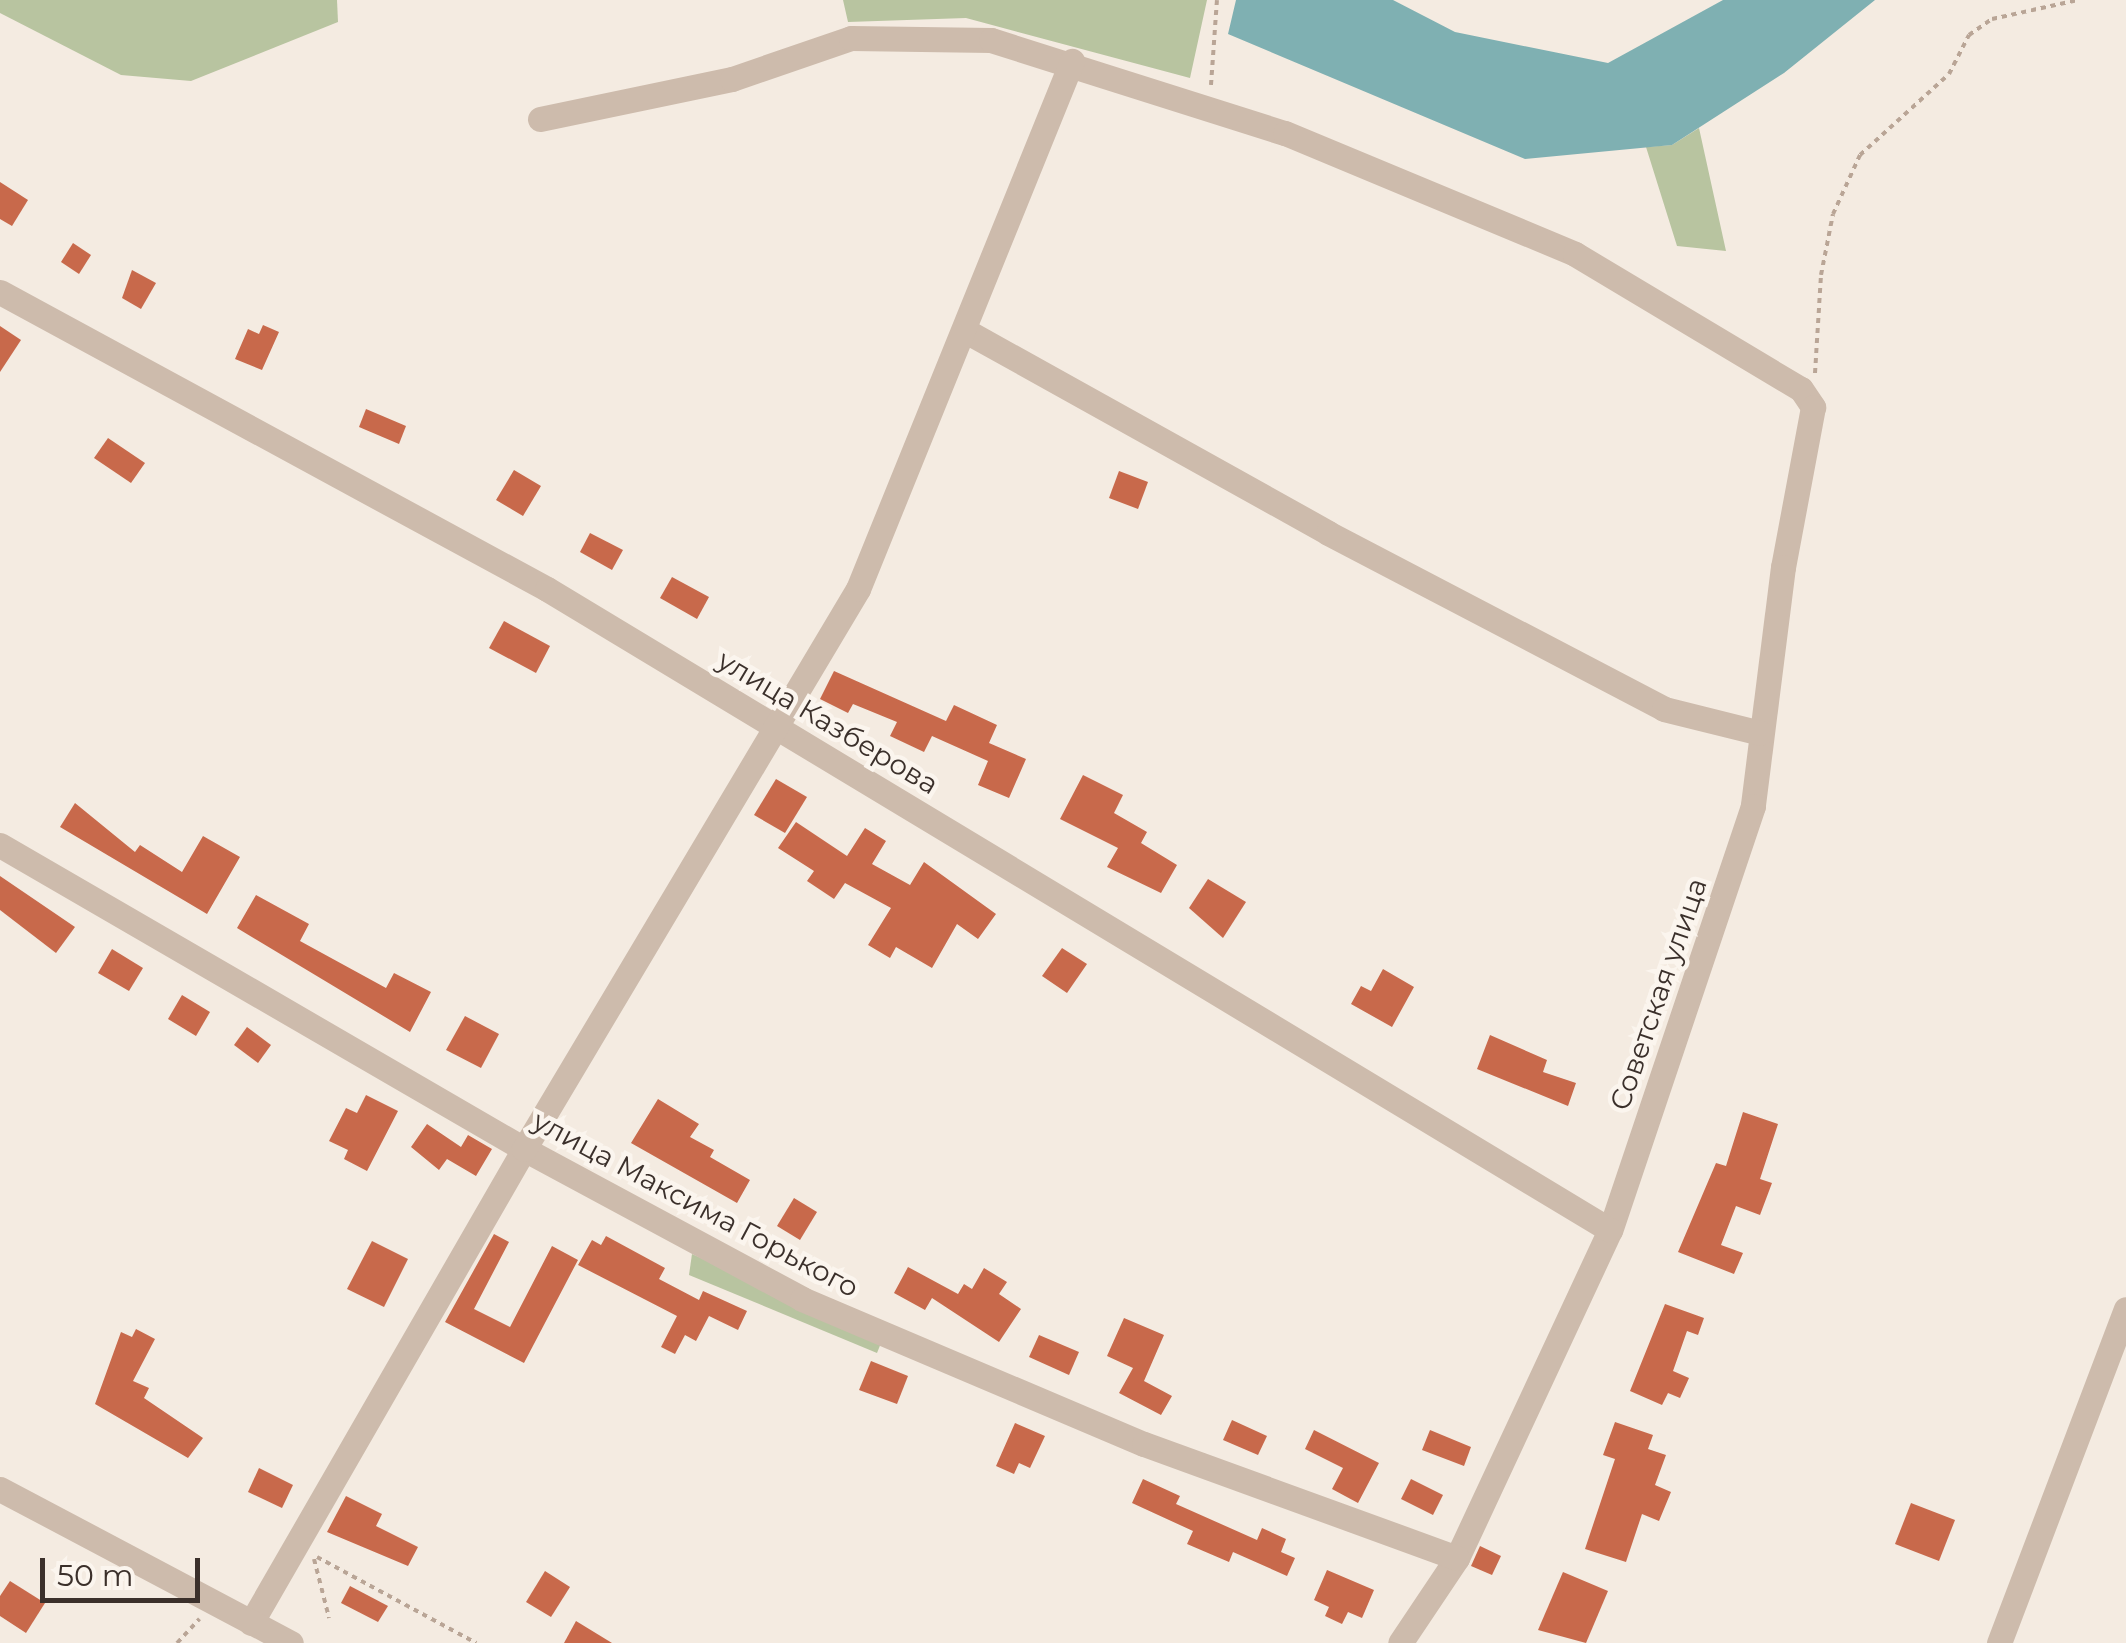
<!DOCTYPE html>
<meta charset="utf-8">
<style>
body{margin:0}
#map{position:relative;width:2126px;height:1643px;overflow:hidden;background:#f4ebe1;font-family:Montserrat,sans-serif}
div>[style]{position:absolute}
.green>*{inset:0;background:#b8c4a0}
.water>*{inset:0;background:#7fb0b2}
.building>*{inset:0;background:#c8694b}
.path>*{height:4px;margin-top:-2px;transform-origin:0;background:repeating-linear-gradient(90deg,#b9a596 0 5px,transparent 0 10px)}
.minor>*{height:25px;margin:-12.5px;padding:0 12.5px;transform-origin:12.5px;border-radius:12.5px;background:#cdbbac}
.tertiary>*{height:25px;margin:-12.5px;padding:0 12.5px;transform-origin:12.5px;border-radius:12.5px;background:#cdbbac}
span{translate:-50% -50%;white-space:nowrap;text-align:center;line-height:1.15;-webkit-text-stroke:9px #fbf5ee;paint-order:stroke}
.street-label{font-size:28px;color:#3b302b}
.scale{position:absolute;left:40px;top:1558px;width:160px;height:45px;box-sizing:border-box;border:5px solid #3b302b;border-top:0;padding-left:12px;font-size:30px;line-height:35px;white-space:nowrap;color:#3b302b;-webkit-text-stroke:8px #fbf5ee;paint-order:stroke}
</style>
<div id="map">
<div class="green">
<i style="clip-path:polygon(0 0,337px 0,338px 22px,191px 81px,121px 75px,0 13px)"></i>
<i style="clip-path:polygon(843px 0,1207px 0,1190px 78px,966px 18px,848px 22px)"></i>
<i style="clip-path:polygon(1699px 128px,1726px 251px,1677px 246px,1646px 147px,1672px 145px)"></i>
<i style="clip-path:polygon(692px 1254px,883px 1338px,877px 1353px,689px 1275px)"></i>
</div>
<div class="water">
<i style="clip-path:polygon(1236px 0,1393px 0,1455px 32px,1608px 63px,1723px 0,1875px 0,1784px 73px,1672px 145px,1525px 159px,1228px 34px)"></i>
</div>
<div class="building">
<i style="clip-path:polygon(0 182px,28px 200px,12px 226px,0 219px)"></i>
<i style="clip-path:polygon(73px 243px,91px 255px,79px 274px,61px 262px)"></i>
<i style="clip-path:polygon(132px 270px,156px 283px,141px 309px,122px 298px)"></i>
<i style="clip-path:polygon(263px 325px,279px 332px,262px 370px,235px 359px,248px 329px,259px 334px)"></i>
<i style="clip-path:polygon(0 326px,21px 340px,0 372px)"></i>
<i style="clip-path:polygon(366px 409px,406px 426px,399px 444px,359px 427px)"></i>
<i style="clip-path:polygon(108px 438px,145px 463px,131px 483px,94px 458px)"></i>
<i style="clip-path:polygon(514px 470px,541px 486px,523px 516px,496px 500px)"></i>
<i style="clip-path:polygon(1119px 471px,1148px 482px,1138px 509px,1109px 498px)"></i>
<i style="clip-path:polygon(590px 533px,623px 550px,612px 570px,580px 552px)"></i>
<i style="clip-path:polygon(672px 577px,709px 597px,697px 619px,660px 598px)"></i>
<i style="clip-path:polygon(504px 621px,550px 646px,536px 673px,489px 648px)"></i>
<i style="clip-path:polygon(834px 671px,946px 721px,954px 705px,997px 725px,989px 743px,1026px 759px,1009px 798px,978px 785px,988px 761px,932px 736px,924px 752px,890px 736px,897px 722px,853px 704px,848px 713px,820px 699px)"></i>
<i style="clip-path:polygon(1083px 775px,1123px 795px,1114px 813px,1147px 832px,1141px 843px,1177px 865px,1161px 893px,1107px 867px,1118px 848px,1060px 819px)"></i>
<i style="clip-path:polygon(776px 779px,807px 797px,785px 833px,754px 815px)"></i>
<i style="clip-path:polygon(75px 803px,135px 852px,140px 845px,182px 872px,203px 836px,240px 857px,207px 914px,60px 827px)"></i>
<i style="clip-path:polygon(796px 822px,847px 856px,865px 828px,886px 841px,872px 864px,910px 885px,924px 862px,996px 914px,978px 939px,957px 924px,932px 968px,896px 947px,890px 958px,868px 945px,891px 908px,845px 883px,834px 899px,807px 881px,814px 871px,778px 848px)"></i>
<i style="clip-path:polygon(0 876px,75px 927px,56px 953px,0 910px)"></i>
<i style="clip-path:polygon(1208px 879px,1246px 902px,1223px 938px,1189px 908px)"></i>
<i style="clip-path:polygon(256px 895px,309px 924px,300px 941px,386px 988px,394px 973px,431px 992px,410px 1032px,237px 928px)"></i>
<i style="clip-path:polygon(1062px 948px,1087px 964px,1067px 993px,1042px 976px)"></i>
<i style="clip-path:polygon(112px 949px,143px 968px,129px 991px,98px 973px)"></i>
<i style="clip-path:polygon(1383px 969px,1414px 987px,1392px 1027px,1351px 1004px,1361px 986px,1371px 991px)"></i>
<i style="clip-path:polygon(182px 995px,210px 1012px,196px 1036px,168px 1019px)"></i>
<i style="clip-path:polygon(465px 1016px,499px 1034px,481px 1068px,446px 1050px)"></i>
<i style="clip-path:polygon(247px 1027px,271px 1045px,258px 1063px,234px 1045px)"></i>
<i style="clip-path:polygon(1490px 1035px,1547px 1060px,1543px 1072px,1576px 1083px,1568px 1106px,1477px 1069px)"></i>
<i style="clip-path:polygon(366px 1095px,398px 1111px,367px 1171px,344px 1159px,348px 1150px,329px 1141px,346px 1108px,357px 1113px)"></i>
<i style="clip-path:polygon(658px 1099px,699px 1124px,690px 1137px,714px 1150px,710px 1157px,750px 1180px,737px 1203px,631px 1143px)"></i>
<i style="clip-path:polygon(1743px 1112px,1778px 1124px,1760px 1179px,1772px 1183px,1760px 1215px,1736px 1206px,1721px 1245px,1743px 1253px,1734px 1274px,1678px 1252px,1716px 1163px,1726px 1166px)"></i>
<i style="clip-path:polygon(427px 1124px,461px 1147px,468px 1135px,492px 1149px,476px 1176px,447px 1159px,439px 1170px,411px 1147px)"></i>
<i style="clip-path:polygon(794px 1198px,817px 1212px,800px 1240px,777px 1226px)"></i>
<i style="clip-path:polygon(494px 1234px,509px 1242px,474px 1309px,510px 1327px,552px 1246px,578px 1260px,524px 1363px,445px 1322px)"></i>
<i style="clip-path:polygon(606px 1236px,665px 1268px,659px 1279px,699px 1300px,703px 1291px,747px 1311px,738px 1330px,709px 1316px,696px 1341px,685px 1335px,675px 1354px,661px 1347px,677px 1316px,578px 1265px,592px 1240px,601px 1245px)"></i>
<i style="clip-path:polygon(372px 1241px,408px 1259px,384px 1307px,347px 1289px)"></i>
<i style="clip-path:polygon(908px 1267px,958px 1294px,964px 1284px,972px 1289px,984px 1268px,1007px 1282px,999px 1294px,1021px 1309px,999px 1342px,932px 1298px,925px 1310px,894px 1293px)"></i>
<i style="clip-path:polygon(1665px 1304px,1704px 1318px,1698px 1335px,1687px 1331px,1673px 1371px,1689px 1378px,1680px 1398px,1668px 1393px,1662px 1405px,1630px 1391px)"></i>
<i style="clip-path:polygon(1124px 1318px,1164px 1335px,1144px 1381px,1172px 1396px,1161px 1415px,1119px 1393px,1133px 1368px,1107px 1356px)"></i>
<i style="clip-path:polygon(136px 1329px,155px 1339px,133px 1381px,149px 1388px,144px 1398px,203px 1438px,188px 1458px,95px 1404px,121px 1332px,132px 1337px)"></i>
<i style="clip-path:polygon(1039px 1335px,1079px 1352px,1069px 1375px,1029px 1357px)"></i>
<i style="clip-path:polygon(871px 1361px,908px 1376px,897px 1404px,859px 1390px)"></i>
<i style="clip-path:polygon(1232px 1420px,1267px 1436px,1258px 1455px,1223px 1440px)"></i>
<i style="clip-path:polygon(1615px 1422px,1653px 1435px,1648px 1449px,1666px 1455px,1655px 1485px,1671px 1492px,1659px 1521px,1642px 1514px,1626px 1562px,1585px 1549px,1615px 1459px,1603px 1455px)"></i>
<i style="clip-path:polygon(1015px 1423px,1045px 1436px,1030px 1468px,1019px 1463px,1014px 1474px,996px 1466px)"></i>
<i style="clip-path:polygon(1314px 1430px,1379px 1463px,1358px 1503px,1332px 1489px,1343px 1468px,1305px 1449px)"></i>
<i style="clip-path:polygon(1430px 1430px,1471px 1447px,1464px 1466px,1422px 1450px)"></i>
<i style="clip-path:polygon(259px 1468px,293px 1485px,282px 1508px,248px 1492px)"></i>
<i style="clip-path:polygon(1143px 1479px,1180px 1496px,1176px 1504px,1257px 1540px,1262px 1528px,1286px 1539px,1281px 1552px,1295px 1558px,1287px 1576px,1233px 1552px,1229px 1562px,1187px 1544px,1193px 1531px,1132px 1503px)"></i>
<i style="clip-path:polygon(1411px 1479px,1443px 1495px,1433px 1515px,1401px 1499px)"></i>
<i style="clip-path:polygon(346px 1496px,382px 1514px,376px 1526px,418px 1547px,408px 1566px,327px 1532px)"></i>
<i style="clip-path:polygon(1911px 1503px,1955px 1520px,1939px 1561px,1895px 1544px)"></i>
<i style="clip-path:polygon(1480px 1546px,1501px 1556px,1492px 1575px,1471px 1566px)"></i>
<i style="clip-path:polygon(1327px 1570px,1374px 1590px,1362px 1618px,1348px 1612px,1342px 1624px,1325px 1616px,1329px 1607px,1314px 1600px)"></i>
<i style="clip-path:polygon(545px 1571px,570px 1587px,551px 1617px,526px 1602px)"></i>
<i style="clip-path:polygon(1563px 1572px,1608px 1591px,1586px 1643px,1538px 1630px)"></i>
<i style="clip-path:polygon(10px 1581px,45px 1603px,26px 1633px,0 1616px,0 1596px)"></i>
<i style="clip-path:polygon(350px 1586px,388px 1606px,378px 1622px,341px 1603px)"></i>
<i style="clip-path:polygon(576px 1621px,612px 1643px,564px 1643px)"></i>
</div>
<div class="path">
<i style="left:1211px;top:85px;width:85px;rotate:-86deg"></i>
<i style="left:1815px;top:373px;width:98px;rotate:-86.5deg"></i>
<i style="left:1821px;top:275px;width:62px;rotate:-78.9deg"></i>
<i style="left:1833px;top:214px;width:65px;rotate:-65.4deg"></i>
<i style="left:1860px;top:155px;width:120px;rotate:-42.3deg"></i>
<i style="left:1949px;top:74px;width:44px;rotate:-62.9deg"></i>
<i style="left:1969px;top:35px;width:28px;rotate:-35deg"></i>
<i style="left:1992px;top:19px;width:88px;rotate:-12.5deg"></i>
<i style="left:317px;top:1557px;width:181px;rotate:28.4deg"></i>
<i style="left:314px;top:1559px;width:61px;rotate:75.7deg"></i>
<i style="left:177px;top:1643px;width:33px;rotate:-47deg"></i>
</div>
<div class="minor">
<i style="left:540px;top:119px;width:196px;rotate:-11.8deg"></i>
<i style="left:732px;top:79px;width:126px;rotate:-19deg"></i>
<i style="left:851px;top:38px;width:140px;rotate:0.8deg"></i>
<i style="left:991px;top:40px;width:308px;rotate:17.6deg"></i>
<i style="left:1285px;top:133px;width:314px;rotate:22.6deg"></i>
<i style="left:1575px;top:254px;width:263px;rotate:30.9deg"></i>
<i style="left:1801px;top:389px;width:22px;rotate:56deg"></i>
<i style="left:1813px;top:407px;width:163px;rotate:100.6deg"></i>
<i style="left:1783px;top:567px;width:241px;rotate:97.2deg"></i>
<i style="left:1753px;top:806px;width:447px;rotate:108.6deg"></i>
<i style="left:1610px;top:1230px;width:362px;rotate:115deg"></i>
<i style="left:1457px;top:1558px;width:102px;rotate:123.8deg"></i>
<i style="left:0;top:292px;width:622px;rotate:28.5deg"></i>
<i style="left:547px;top:589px;width:1241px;rotate:31.09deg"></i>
<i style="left:964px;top:330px;width:417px;rotate:29.1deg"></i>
<i style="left:1328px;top:533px;width:379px;rotate:27.6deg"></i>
<i style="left:1664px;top:709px;width:99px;rotate:14deg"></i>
<i style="left:0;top:845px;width:606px;rotate:30.12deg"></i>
<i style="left:524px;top:1149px;width:316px;rotate:28.3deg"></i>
<i style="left:802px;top:1299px;width:371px;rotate:23deg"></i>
<i style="left:1144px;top:1444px;width:333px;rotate:20deg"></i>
<i style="left:251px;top:1623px;width:547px;rotate:-60.06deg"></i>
<i style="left:524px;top:1149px;width:652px;rotate:-59.19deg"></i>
<i style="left:858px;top:589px;width:570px;rotate:-67.94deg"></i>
<i style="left:1999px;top:1643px;width:357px;rotate:-69.2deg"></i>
</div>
<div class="tertiary">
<i style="left:0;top:1489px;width:329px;rotate:27.9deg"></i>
</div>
<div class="street-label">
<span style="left:828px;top:722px;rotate:31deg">улица Казберова</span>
<span style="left:1658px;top:994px;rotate:-71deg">Советская улица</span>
<span style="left:696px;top:1204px;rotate:28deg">улица Максима Горького</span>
</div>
<div class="scale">50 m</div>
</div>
